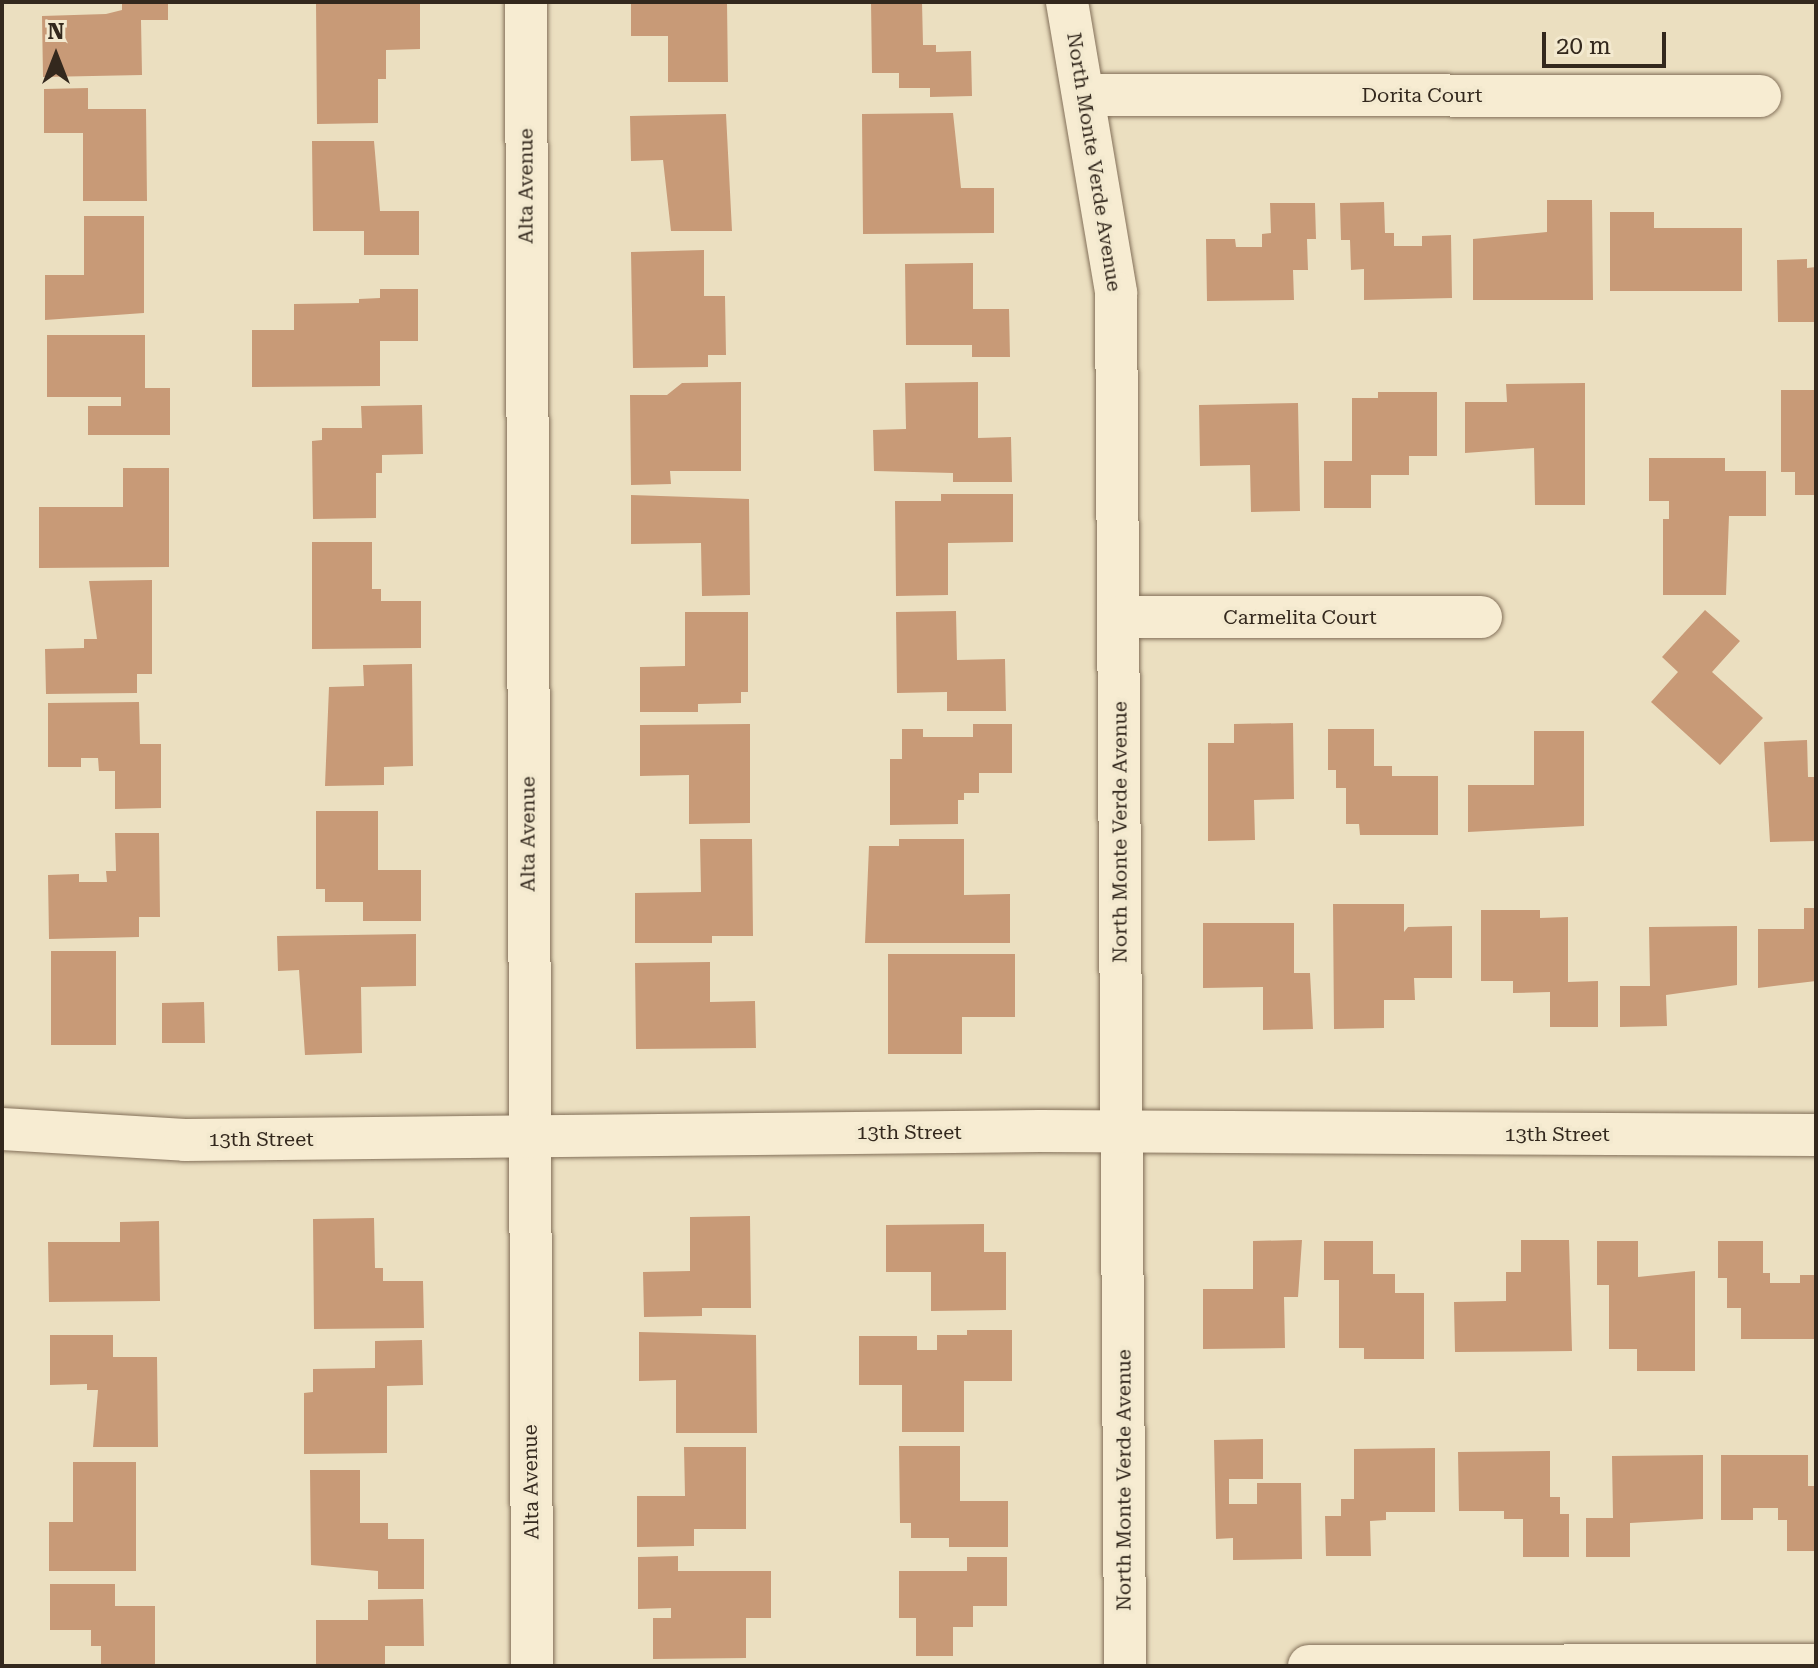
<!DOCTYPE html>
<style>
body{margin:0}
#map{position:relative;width:1818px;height:1668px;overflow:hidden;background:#ebdfc0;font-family:"Roboto Serif",serif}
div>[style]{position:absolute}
.building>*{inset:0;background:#c89a77}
.roads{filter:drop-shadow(0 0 2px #837059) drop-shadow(0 0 2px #837059)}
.minor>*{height:42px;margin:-21px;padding:0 21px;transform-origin:21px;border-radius:21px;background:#f7ecd2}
span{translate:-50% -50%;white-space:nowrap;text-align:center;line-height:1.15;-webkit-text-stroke:7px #f3e9cf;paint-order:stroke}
.street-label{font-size:20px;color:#33281d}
.frame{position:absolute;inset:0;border:4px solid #33281d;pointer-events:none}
.north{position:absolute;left:16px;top:16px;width:80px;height:80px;-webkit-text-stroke:6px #f3e9cf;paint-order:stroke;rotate:0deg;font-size:22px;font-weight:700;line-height:32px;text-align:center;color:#33281d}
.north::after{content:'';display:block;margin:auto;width:28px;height:36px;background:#33281d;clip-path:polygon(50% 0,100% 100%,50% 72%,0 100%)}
.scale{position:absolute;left:1542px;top:32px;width:124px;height:36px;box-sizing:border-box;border:4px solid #33281d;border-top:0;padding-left:10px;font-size:24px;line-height:28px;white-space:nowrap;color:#33281d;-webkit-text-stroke:6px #f3e9cf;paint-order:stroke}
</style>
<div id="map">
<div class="building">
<i style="clip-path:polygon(122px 2px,168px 2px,168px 20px,141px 20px,142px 75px,43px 77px,42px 16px,106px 14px,122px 10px)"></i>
<i style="clip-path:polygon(631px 2px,727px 2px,728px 82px,668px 82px,668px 36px,631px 36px)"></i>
<i style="clip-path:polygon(871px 2px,922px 2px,923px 45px,936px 45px,936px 52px,971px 51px,972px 96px,930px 97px,930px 88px,899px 88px,899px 73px,872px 73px)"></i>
<i style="clip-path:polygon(316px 3px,420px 3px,420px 49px,386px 50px,386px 79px,378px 79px,378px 123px,317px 124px)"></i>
<i style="clip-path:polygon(88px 88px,88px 109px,146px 109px,147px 201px,83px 201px,83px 133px,44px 133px,44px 89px)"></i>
<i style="clip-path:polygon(953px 113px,961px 188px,994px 188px,994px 233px,863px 234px,862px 114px)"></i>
<i style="clip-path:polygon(726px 114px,732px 231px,671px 231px,663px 160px,631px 161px,630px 116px)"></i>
<i style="clip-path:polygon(312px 141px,374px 141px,380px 211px,419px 211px,419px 255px,364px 255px,364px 231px,313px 231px)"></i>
<i style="clip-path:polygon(1547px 200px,1592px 200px,1593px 300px,1473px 300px,1473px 239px,1547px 232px)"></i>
<i style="clip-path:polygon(1384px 202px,1385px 233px,1394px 233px,1394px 246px,1422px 246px,1422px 236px,1451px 235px,1452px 298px,1364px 300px,1364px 269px,1351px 270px,1350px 240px,1341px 240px,1340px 203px)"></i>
<i style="clip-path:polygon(1270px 203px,1315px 203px,1316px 239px,1307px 239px,1308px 270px,1293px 270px,1294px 300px,1207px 301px,1206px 239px,1235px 239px,1236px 247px,1262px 247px,1262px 234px,1271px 233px)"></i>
<i style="clip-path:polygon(1610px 212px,1654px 212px,1654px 228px,1742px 228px,1742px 291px,1610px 291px)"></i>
<i style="clip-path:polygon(84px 216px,144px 216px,144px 313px,45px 320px,45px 275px,84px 275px)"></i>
<i style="clip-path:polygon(704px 250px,704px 296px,725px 296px,726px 355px,708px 355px,708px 367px,633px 368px,631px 252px)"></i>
<i style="clip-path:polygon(1807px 259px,1807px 268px,1816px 267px,1816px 322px,1778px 322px,1777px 260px)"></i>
<i style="clip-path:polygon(973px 263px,973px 309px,1009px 309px,1010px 357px,972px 357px,972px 345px,906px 345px,905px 264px)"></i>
<i style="clip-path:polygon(380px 289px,418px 289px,418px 341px,380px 341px,380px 386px,252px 387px,252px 330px,294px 330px,294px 304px,359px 303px,359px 299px,380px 298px)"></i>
<i style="clip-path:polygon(47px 335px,145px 335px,145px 388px,170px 388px,170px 435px,88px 435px,88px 406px,121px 406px,121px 397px,47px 397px)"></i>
<i style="clip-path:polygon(741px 382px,741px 471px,670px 471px,671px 484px,631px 485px,630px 395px,667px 395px,682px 383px)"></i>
<i style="clip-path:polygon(978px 382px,978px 438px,1011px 437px,1012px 482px,953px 482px,953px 473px,874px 471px,873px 430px,906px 429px,905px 383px)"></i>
<i style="clip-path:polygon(1585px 383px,1585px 505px,1535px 505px,1534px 448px,1465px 453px,1465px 402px,1507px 402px,1506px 384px)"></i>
<i style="clip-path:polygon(1781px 390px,1816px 390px,1816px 495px,1795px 495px,1795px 472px,1781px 472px)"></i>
<i style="clip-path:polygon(1378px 392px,1437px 392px,1437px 456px,1409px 456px,1409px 475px,1371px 475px,1371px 508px,1324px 508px,1324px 461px,1352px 461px,1352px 398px,1378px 398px)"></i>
<i style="clip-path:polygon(1298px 403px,1300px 511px,1251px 512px,1250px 465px,1200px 466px,1199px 405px)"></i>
<i style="clip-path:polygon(422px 405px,423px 454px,382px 455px,382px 473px,376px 473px,376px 518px,313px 519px,312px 441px,322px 440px,322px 428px,362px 428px,361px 406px)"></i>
<i style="clip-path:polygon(1649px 458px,1725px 458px,1725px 471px,1766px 471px,1766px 516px,1729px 516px,1726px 595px,1663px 595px,1663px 519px,1669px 519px,1669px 501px,1649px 501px)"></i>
<i style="clip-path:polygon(123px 468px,169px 468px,169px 567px,39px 568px,39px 507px,123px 507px)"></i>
<i style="clip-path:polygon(941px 494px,1013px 494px,1013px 542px,948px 543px,948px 595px,896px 596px,895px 501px,941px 501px)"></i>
<i style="clip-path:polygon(631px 495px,749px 499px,750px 595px,702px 596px,701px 543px,631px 544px)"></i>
<i style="clip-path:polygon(312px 542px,372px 542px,372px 589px,381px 589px,381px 601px,421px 601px,421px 648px,312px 649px)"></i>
<i style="clip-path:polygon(152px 580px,152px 674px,137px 674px,137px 693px,46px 694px,45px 649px,84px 648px,84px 639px,97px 639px,89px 581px)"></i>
<i style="clip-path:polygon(1705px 610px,1740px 641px,1712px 672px,1763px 718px,1720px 765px,1651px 702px,1678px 672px,1662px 657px)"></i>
<i style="clip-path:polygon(956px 611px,957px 660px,1005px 659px,1006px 711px,947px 711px,947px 692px,897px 693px,896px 612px)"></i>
<i style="clip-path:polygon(685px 612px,748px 612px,748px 692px,741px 692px,741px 703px,698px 704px,698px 712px,640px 712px,640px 667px,685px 666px)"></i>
<i style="clip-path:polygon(412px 664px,413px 766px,384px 767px,384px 785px,325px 786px,329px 687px,364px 686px,363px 665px)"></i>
<i style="clip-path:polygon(139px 702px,140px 744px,161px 744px,161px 808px,115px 809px,115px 771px,99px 771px,98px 758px,81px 758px,81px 767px,48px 767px,48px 703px)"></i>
<i style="clip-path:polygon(1293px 723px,1294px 799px,1254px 800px,1255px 840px,1208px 841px,1208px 743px,1234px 743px,1234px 724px)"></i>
<i style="clip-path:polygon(750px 724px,750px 823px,689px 824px,689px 775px,640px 776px,640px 725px)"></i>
<i style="clip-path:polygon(973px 724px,1012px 724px,1012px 773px,979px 773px,979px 793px,964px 793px,964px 800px,958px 800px,958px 824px,890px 825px,890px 759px,902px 759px,902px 729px,923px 729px,923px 737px,973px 737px)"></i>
<i style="clip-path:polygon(1328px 729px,1374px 729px,1374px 766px,1392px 766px,1392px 776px,1438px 776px,1438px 835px,1360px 835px,1359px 824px,1346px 824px,1346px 788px,1336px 788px,1336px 770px,1328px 770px)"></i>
<i style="clip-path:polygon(1534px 731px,1584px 731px,1584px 826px,1468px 832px,1468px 785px,1534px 785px)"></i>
<i style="clip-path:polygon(1807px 740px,1808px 777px,1816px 777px,1816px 841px,1770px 842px,1764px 742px)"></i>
<i style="clip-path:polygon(316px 811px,378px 811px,378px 870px,421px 870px,421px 921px,363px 921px,363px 902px,325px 902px,325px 889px,316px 889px)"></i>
<i style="clip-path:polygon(115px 833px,159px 833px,160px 917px,139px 917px,139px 937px,49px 939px,48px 875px,79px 874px,79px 882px,107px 882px,106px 871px,116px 871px)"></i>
<i style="clip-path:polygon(700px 839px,752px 839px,753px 936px,712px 936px,712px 943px,635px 943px,635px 893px,701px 892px)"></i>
<i style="clip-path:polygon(899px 839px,964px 839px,964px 895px,1010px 894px,1010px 943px,865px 943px,869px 846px,899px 846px)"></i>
<i style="clip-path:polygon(1333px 904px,1404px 904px,1404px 932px,1408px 927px,1452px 926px,1452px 978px,1414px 978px,1415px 1000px,1384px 1000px,1384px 1028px,1334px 1029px)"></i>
<i style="clip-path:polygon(1804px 908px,1816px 908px,1816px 981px,1758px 988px,1758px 929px,1804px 929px)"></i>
<i style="clip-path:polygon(1481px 910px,1540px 910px,1540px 918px,1568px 917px,1568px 982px,1598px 981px,1598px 1027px,1550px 1027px,1550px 992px,1513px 993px,1513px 981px,1481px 981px)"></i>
<i style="clip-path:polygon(1203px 923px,1294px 923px,1294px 973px,1310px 973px,1313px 1029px,1263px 1030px,1263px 987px,1203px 988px)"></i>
<i style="clip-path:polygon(1737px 926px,1737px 985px,1666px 995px,1667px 1026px,1620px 1027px,1620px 986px,1650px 986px,1649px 927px)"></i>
<i style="clip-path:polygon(416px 934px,416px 986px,361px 987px,362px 1053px,305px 1055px,299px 970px,278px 971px,277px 936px)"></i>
<i style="clip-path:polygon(51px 951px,116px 951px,116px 1045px,51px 1045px)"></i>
<i style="clip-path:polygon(888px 954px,1015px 954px,1015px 1017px,962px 1017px,962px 1054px,888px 1054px)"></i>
<i style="clip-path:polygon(710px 962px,710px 1002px,755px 1001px,756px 1048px,636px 1049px,635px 963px)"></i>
<i style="clip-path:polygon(204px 1002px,205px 1043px,162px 1043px,162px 1003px)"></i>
<i style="clip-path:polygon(750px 1216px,751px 1308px,702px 1308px,702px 1316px,644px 1317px,643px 1272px,690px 1271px,690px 1217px)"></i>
<i style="clip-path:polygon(374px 1218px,375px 1268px,383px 1268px,383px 1281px,423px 1281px,424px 1328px,314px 1329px,313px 1219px)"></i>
<i style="clip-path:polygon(159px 1221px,160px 1301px,49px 1302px,48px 1242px,120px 1242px,120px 1222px)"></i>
<i style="clip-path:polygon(984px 1224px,984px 1252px,1006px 1252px,1006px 1310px,931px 1311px,931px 1272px,886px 1272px,886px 1225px)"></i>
<i style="clip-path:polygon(1302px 1240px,1298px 1297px,1284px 1297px,1285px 1348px,1203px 1349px,1203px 1289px,1253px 1289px,1253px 1241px)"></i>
<i style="clip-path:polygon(1521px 1240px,1569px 1240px,1572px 1351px,1455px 1352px,1454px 1302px,1506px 1301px,1506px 1272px,1521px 1272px)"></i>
<i style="clip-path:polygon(1324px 1241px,1373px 1241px,1373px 1274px,1395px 1274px,1395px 1293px,1424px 1293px,1424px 1359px,1364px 1359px,1364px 1348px,1339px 1348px,1339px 1280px,1324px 1280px)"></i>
<i style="clip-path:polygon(1597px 1241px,1638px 1241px,1638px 1277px,1695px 1271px,1695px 1371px,1637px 1371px,1637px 1349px,1609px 1349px,1609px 1285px,1597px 1285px)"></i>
<i style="clip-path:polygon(1718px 1241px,1763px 1241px,1763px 1273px,1770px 1273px,1770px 1283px,1800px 1283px,1800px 1275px,1816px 1275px,1816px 1339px,1741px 1339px,1741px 1308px,1727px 1308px,1727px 1278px,1718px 1278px)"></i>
<i style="clip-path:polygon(967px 1330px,1012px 1330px,1012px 1381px,964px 1381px,964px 1432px,902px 1432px,902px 1385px,859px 1385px,859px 1336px,917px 1336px,917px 1350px,937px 1350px,937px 1335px,967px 1335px)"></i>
<i style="clip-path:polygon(639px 1332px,756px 1335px,757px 1433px,676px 1433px,676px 1380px,639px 1381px)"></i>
<i style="clip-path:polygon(50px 1335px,113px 1335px,113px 1357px,157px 1357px,158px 1447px,93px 1447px,98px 1390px,87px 1390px,87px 1384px,50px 1385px)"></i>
<i style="clip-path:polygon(422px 1340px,423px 1385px,387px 1386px,387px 1453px,304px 1454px,304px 1393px,313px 1392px,313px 1369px,375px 1368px,375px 1341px)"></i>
<i style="clip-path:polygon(1263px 1439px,1263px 1479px,1229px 1479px,1229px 1504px,1257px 1504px,1257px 1483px,1301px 1483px,1302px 1559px,1233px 1560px,1233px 1538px,1216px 1539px,1214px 1440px)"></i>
<i style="clip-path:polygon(899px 1446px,960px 1446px,960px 1501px,1008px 1501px,1008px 1547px,949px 1547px,949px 1538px,911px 1538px,911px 1523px,900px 1523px)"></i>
<i style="clip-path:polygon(684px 1447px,746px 1447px,746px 1529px,694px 1529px,694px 1546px,637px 1547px,637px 1496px,685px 1496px)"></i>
<i style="clip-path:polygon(1435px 1448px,1435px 1512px,1386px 1512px,1386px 1520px,1370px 1521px,1371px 1556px,1326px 1556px,1325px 1516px,1341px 1516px,1341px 1499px,1354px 1499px,1354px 1449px)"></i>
<i style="clip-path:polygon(1550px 1451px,1550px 1497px,1560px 1497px,1560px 1514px,1569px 1514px,1569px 1557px,1523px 1557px,1523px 1519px,1504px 1519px,1504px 1511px,1459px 1511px,1458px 1452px)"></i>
<i style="clip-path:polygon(1703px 1455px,1703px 1519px,1630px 1523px,1630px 1557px,1586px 1557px,1586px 1518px,1613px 1518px,1612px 1456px)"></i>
<i style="clip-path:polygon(1721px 1455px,1808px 1455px,1808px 1486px,1816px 1486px,1816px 1551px,1787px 1551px,1787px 1520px,1778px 1520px,1778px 1508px,1753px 1508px,1753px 1520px,1721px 1520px)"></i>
<i style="clip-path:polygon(73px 1462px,136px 1462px,136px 1571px,49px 1571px,49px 1522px,73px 1522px)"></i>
<i style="clip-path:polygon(310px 1470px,360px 1470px,360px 1523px,388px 1523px,388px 1539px,424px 1539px,424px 1589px,378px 1589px,378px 1571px,311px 1565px)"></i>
<i style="clip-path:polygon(678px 1556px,678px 1571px,771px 1571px,771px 1618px,746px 1618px,746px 1658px,653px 1659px,653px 1618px,671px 1618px,671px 1608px,638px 1609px,638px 1557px)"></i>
<i style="clip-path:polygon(967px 1557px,1007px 1557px,1007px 1606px,973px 1606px,973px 1627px,953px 1627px,953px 1656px,916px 1656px,916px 1618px,899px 1618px,899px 1571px,967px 1571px)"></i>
<i style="clip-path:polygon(50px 1584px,115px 1584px,115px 1606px,155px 1606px,155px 1666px,101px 1666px,101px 1646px,91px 1646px,91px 1630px,50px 1630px)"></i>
<i style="clip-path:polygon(423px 1599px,424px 1646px,385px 1646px,385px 1666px,316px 1666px,316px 1620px,368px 1620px,368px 1600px)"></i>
</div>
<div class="roads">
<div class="minor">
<i style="left:526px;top:2px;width:1664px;rotate:89.79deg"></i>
<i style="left:1067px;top:2px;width:295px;rotate:80.4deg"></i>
<i style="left:1116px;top:293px;width:1373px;rotate:89.62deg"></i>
<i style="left:1085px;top:95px;width:675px;rotate:0.08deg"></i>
<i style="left:1118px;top:617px;width:363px"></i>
<i style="left:2px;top:1129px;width:183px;rotate:3.4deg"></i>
<i style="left:185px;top:1140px;width:855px;rotate:-0.6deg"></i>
<i style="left:1040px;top:1131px;width:776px;rotate:0.3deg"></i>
<i style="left:1309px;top:1666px;width:507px;rotate:-0.11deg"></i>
</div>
</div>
<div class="street-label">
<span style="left:1422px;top:95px">Dorita Court</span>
<span style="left:1094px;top:162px;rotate:81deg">North Monte Verde Avenue</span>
<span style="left:526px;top:186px;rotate:-90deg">Alta Avenue</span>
<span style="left:1300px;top:617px">Carmelita Court</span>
<span style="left:1120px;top:832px;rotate:-90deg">North Monte Verde Avenue</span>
<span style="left:528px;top:834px;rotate:-90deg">Alta Avenue</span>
<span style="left:909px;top:1132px">13th Street</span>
<span style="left:1557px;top:1134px">13th Street</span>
<span style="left:261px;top:1139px">13th Street</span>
<span style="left:1124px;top:1480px;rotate:-90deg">North Monte Verde Avenue</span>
<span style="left:531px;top:1482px;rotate:-91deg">Alta Avenue</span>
</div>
<div class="frame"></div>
<div class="north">N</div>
<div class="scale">20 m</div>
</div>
